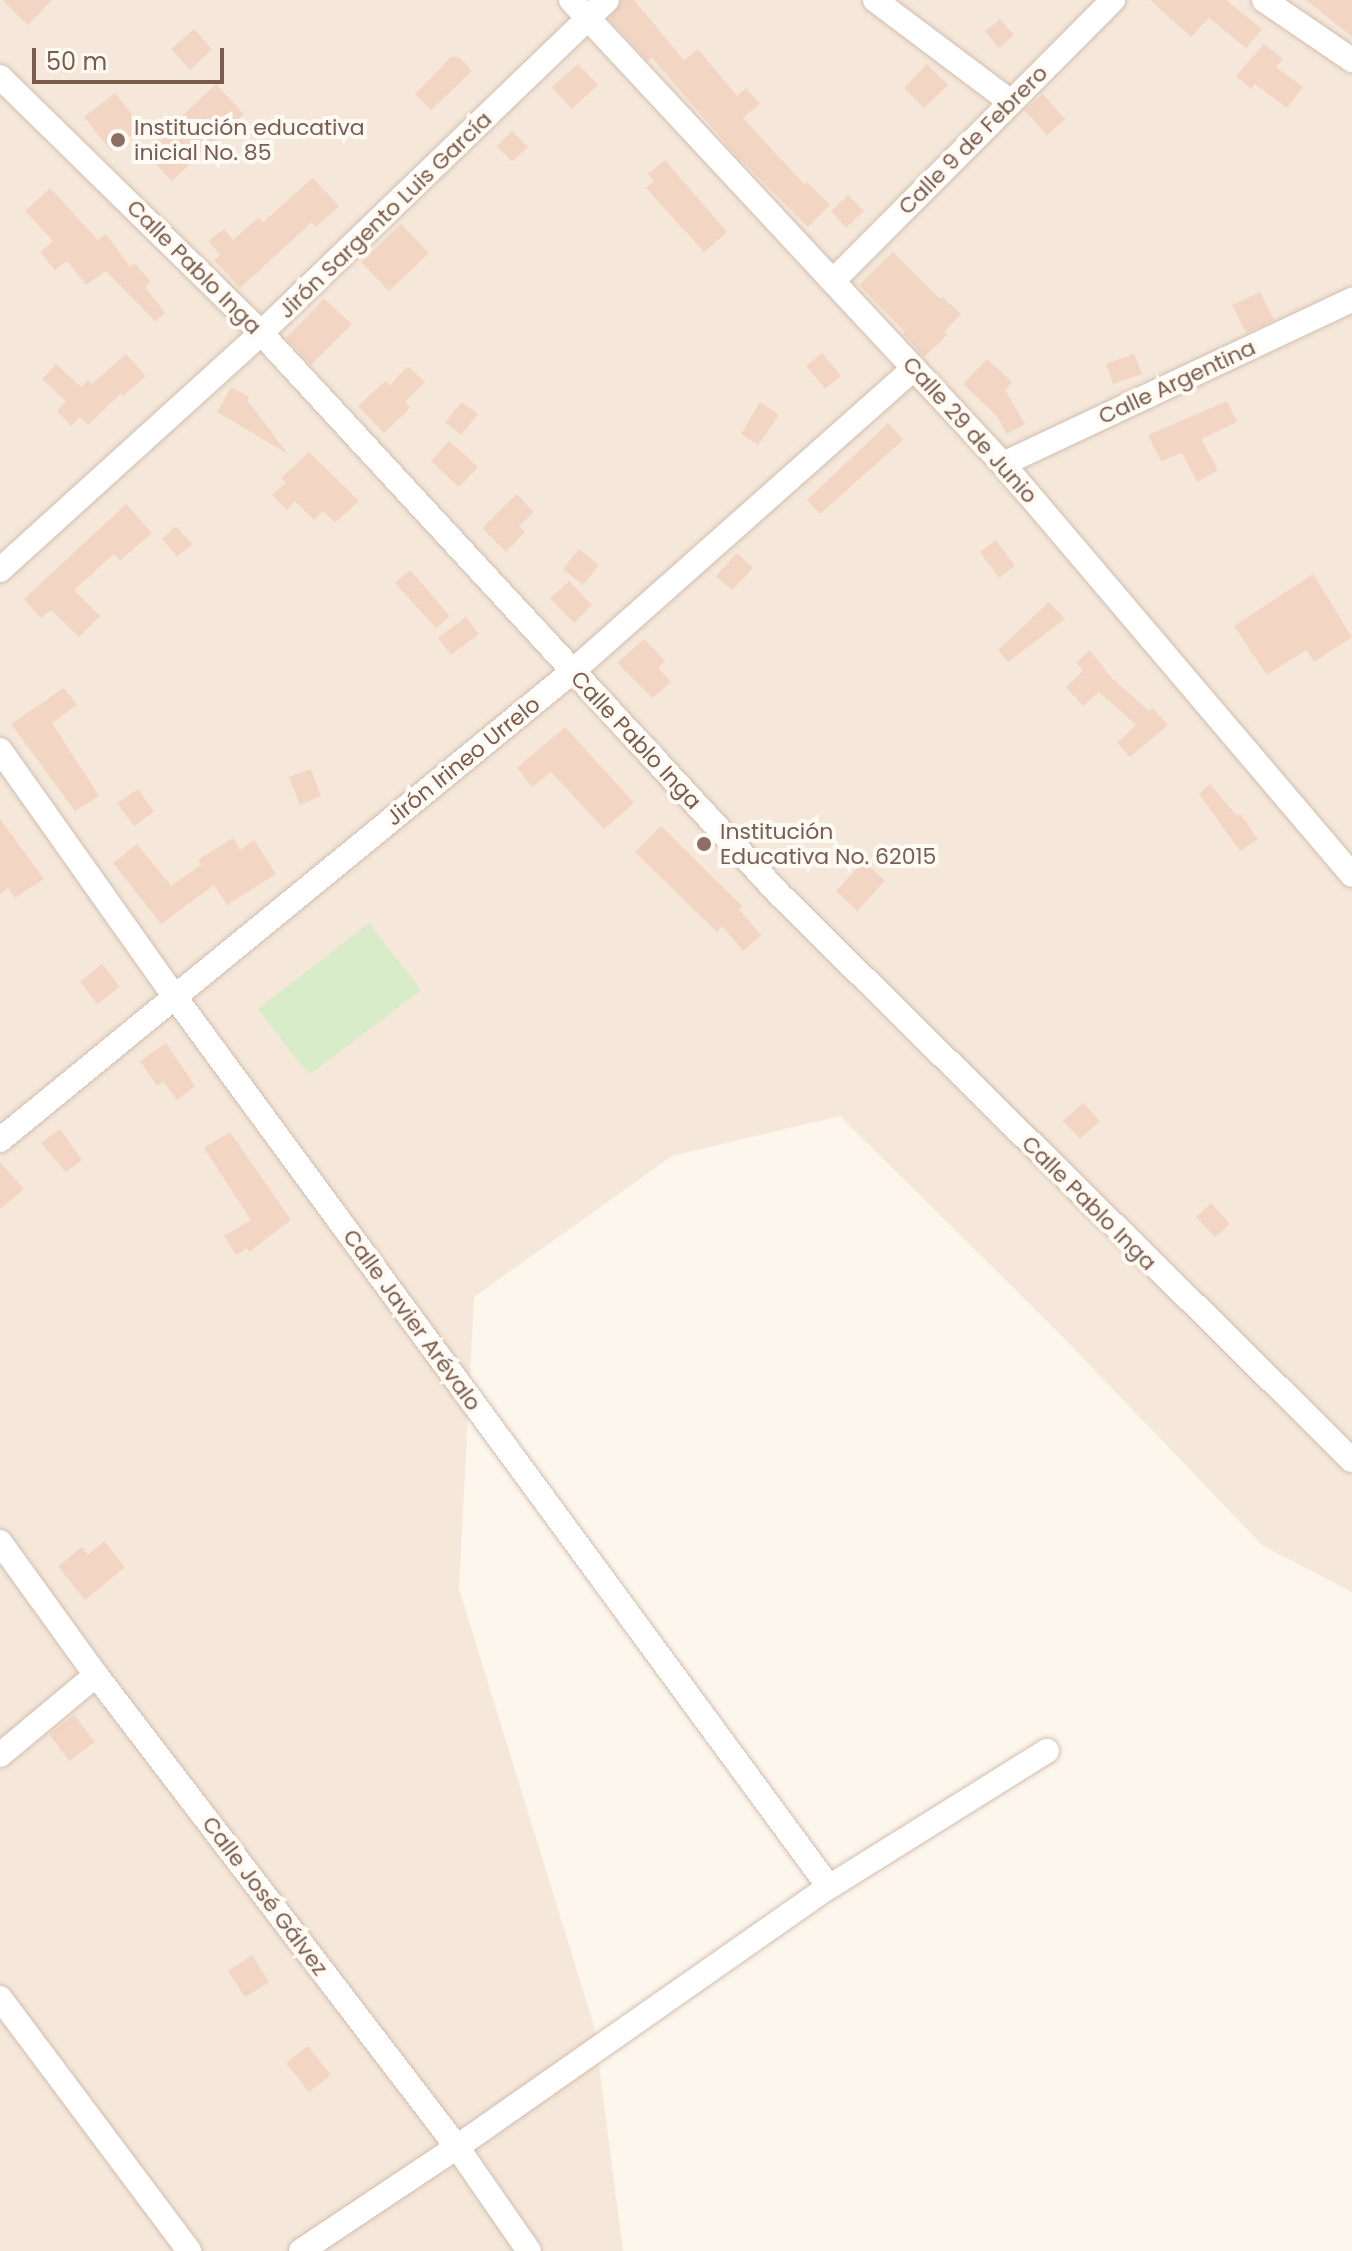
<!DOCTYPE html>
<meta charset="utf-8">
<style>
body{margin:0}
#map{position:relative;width:1352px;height:2251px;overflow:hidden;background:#fdf6ec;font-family:Poppins,sans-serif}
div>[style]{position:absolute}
.residential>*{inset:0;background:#f5e8da}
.green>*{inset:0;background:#d8ecc9}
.building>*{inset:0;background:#f3d5c3}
.roads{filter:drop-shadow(0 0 2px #d1beb0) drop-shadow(0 0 2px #d1beb0)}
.street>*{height:24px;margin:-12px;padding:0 12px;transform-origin:12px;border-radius:12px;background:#fff}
.dots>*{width:22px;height:22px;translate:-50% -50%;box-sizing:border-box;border:4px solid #fffaf3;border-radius:50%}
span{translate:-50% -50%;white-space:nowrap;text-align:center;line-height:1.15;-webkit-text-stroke:8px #fffaf3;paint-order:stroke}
.education-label{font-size:22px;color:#785e54}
.left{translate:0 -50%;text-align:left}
.street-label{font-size:22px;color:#7a5c4d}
.scale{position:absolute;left:32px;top:48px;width:192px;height:36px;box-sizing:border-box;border:4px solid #7a5c4d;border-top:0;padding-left:10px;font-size:24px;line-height:28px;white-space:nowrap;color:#7a5c4d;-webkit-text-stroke:6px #fffaf3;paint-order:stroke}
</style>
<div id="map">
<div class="residential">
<i style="clip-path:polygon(0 0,1352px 0,1352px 1592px,1263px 1546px,1059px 1333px,840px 1116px,672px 1156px,474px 1297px,459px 1589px,594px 2026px,623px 2251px,0 2251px)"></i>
</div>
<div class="green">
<i style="clip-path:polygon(369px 923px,421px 990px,309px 1075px,258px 1009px)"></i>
</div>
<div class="building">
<i style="clip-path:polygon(2px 0,52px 0,28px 25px)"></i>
<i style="clip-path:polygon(622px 0,634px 0,684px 60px,698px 49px,737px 96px,746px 88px,760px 104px,743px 118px,804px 184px,807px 182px,830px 205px,808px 227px,734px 153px,652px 58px,648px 61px,609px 19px)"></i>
<i style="clip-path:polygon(1150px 0,1226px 0,1262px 29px,1246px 48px,1209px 18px,1191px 37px)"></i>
<i style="clip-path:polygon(1306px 0,1352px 0,1352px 37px)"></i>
<i style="clip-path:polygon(1000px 19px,1014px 35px,999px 48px,985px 31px)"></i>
<i style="clip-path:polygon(194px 29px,212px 49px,190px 70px,171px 49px)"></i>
<i style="clip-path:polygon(1264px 44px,1283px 59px,1276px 67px,1303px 87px,1287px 108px,1255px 84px,1251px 89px,1236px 76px)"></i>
<i style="clip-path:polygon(451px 57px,459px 57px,472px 71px,431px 110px,415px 94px)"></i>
<i style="clip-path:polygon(578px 64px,598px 85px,572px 109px,552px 87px)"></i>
<i style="clip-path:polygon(927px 64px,948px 85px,924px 108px,904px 88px)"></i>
<i style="clip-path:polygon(216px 84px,244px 114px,172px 181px,144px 152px)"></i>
<i style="clip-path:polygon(115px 93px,142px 127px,111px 151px,84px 117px)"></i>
<i style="clip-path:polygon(1043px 94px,1065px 119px,1047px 135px,1024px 110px)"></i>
<i style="clip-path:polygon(512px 131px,528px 147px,512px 162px,497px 146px)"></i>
<i style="clip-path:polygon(665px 160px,727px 232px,704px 252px,646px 188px,654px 181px,648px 174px)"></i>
<i style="clip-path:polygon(313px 178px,339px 206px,316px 227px,311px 223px,240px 288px,214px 260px,220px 255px,208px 241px,224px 229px,233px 240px,259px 217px,263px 222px)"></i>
<i style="clip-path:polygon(50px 188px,98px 240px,106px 234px,130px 267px,134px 263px,151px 282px,145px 287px,165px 313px,155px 321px,106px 271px,86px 285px,67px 261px,55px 270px,40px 252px,53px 241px,25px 211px)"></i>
<i style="clip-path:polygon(848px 195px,864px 211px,846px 228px,831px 211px)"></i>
<i style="clip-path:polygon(401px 224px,429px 253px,389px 291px,361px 262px)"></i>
<i style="clip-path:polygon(893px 252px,940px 299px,942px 297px,961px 314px,944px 332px,947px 335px,924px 357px,903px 334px,905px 332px,859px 285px)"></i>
<i style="clip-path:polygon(1260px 292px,1274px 320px,1246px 333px,1232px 305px)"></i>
<i style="clip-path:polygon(324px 299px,352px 324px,311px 365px,286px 338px)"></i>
<i style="clip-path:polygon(822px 353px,841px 376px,825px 389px,806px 366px)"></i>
<i style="clip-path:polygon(126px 354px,146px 376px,123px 396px,120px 394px,88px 425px,80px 417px,71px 426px,57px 411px,66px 401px,42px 379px,56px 364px,81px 387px,88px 380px,92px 384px)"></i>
<i style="clip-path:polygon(1134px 354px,1142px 374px,1113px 384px,1106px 364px)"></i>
<i style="clip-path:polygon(987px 359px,1012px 382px,1005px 390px,1025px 424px,1007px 434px,997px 416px,963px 384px)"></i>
<i style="clip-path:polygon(408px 366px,425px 382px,405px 402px,411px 407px,384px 433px,358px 406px,385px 381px,390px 385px)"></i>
<i style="clip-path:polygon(231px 387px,249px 397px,247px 400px,288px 454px,217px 412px)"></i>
<i style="clip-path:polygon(1227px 401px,1237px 422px,1201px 439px,1218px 470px,1197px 482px,1182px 453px,1161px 461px,1148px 435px)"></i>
<i style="clip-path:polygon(462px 402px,478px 414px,461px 435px,445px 422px)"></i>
<i style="clip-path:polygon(760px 402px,779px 415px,758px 445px,741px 434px)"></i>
<i style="clip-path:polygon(888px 423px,903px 440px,820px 514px,807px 500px)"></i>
<i style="clip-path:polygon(449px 441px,478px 467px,459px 487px,431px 461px)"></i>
<i style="clip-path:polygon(309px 452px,359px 501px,335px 523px,323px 511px,314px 520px,295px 501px,287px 510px,272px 495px,286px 483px,281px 478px)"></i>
<i style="clip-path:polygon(517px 494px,534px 512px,519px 526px,525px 532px,506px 552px,482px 528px)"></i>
<i style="clip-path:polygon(126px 504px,152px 533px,120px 561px,114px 554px,74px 590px,100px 616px,79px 637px,51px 610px,41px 618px,24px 599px)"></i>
<i style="clip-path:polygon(176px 526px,192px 544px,177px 557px,162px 539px)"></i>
<i style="clip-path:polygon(996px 540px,1015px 566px,999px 578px,980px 552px)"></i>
<i style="clip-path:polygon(579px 549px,599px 565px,583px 585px,563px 569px)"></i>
<i style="clip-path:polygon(737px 553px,753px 568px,732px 590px,716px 576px)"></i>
<i style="clip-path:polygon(410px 570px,450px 616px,436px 628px,395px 583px)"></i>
<i style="clip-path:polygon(1313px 574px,1352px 637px,1314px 662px,1306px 650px,1267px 675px,1234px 626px)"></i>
<i style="clip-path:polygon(569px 581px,592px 605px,574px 623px,550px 598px)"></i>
<i style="clip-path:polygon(1049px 602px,1065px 619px,1008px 662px,998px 650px)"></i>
<i style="clip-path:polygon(466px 617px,479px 634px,451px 655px,438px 638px)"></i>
<i style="clip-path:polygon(644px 639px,665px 661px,658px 668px,671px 682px,653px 698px,617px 663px)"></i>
<i style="clip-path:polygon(1090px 650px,1111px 677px,1149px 711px,1153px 708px,1168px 725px,1130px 757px,1117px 743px,1136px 725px,1099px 692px,1083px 706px,1066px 687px,1083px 671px,1076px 663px)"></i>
<i style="clip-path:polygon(64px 688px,77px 705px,52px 723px,99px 796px,75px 811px,11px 724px)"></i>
<i style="clip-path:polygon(565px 727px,634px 803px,604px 829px,551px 772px,532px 787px,517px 768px)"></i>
<i style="clip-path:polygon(311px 769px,321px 796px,300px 805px,289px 777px)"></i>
<i style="clip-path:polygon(1210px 784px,1237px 816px,1240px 814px,1258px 839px,1240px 851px,1199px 794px)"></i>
<i style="clip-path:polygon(138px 789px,154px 812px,134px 826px,117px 803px)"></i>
<i style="clip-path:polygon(0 819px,44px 879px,15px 898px,8px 888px,0 894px)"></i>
<i style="clip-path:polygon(661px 826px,742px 906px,739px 909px,761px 935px,743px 951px,722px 926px,717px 932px,635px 852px)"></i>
<i style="clip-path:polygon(233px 838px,240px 850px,254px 840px,276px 874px,227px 905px,214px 885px,161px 924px,113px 863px,137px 844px,171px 886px,201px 865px,198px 860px)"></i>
<i style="clip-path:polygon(864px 861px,885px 881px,857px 911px,836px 891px)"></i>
<i style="clip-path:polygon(102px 964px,120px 987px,97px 1004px,80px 982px)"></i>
<i style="clip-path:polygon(166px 1043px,195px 1086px,177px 1100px,163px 1081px,157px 1086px,140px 1061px)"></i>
<i style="clip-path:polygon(1083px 1103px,1100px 1121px,1080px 1139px,1063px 1121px)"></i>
<i style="clip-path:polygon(60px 1129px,82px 1160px,66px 1172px,41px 1143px)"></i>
<i style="clip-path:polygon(230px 1132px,291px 1220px,249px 1252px,247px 1248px,236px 1255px,224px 1236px,251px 1220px,204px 1148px)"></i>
<i style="clip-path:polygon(0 1162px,24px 1189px,0 1209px)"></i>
<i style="clip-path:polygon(1211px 1203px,1230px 1224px,1215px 1237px,1196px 1217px)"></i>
<i style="clip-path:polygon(104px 1541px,125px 1567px,85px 1600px,58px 1566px,82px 1547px,88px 1555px)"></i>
<i style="clip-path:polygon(74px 1715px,95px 1742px,69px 1761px,49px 1734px)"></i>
<i style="clip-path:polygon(252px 1955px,269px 1982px,245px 1997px,228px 1971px)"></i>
<i style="clip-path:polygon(308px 2046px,331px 2075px,309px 2092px,286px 2063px)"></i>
</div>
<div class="roads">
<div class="street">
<i style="left:571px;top:0;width:634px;rotate:47.05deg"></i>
<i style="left:1003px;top:464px;width:539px;rotate:49.66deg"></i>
<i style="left:875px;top:0;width:170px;rotate:36.9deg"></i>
<i style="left:1264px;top:0;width:107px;rotate:34.3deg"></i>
<i style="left:0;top:77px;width:366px;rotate:44.4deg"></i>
<i style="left:261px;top:333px;width:765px;rotate:47.28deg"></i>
<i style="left:780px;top:895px;width:804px;rotate:44.65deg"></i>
<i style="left:833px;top:281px;width:397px;rotate:-45.1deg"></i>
<i style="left:1003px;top:464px;width:386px;rotate:-25.2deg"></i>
<i style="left:0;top:570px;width:353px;rotate:-42.2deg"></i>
<i style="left:261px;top:333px;width:480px;rotate:-43.9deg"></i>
<i style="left:0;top:750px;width:303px;rotate:54.7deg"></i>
<i style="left:175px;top:997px;width:1104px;rotate:53.69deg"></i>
<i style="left:0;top:1140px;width:740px;rotate:-39.3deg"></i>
<i style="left:573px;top:671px;width:456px;rotate:-41.6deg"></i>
<i style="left:0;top:1542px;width:164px;rotate:54.2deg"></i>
<i style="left:96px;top:1675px;width:594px;rotate:52.59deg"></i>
<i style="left:457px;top:2147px;width:126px;rotate:55.3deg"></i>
<i style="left:0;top:1755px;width:125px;rotate:-39.8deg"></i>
<i style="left:0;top:1998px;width:316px;rotate:53.2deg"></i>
<i style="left:301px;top:2251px;width:187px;rotate:-33.7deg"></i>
<i style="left:457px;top:2147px;width:454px;rotate:-35deg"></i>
<i style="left:829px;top:1887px;width:257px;rotate:-32deg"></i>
</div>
</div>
<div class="dots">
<i style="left:118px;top:140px;background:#8d6e63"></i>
<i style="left:704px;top:844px;background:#8d6e63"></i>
</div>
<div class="education-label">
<span class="left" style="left:134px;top:140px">Institución educativa<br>inicial No. 85</span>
<span class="left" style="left:720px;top:844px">Institución<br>Educativa No. 62015</span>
</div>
<div class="street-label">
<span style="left:973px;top:140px;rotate:-45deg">Calle 9 de Febrero</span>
<span style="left:385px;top:215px;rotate:-44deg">Jirón Sargento Luis García</span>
<span style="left:194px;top:267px;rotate:45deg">Calle Pablo Inga</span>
<span style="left:1177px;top:382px;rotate:-25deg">Calle Argentina</span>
<span style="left:970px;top:430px;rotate:48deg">Calle 29 de Junio</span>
<span style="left:636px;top:740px;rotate:47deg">Calle Pablo Inga</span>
<span style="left:463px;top:761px;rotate:-39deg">Jirón Irineo Urrelo</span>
<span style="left:1089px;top:1203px;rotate:45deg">Calle Pablo Inga</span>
<span style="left:412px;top:1320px;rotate:54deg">Calle Javier Arévalo</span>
<span style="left:265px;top:1896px;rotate:53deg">Calle José Gálvez</span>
</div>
<div class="scale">50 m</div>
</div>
